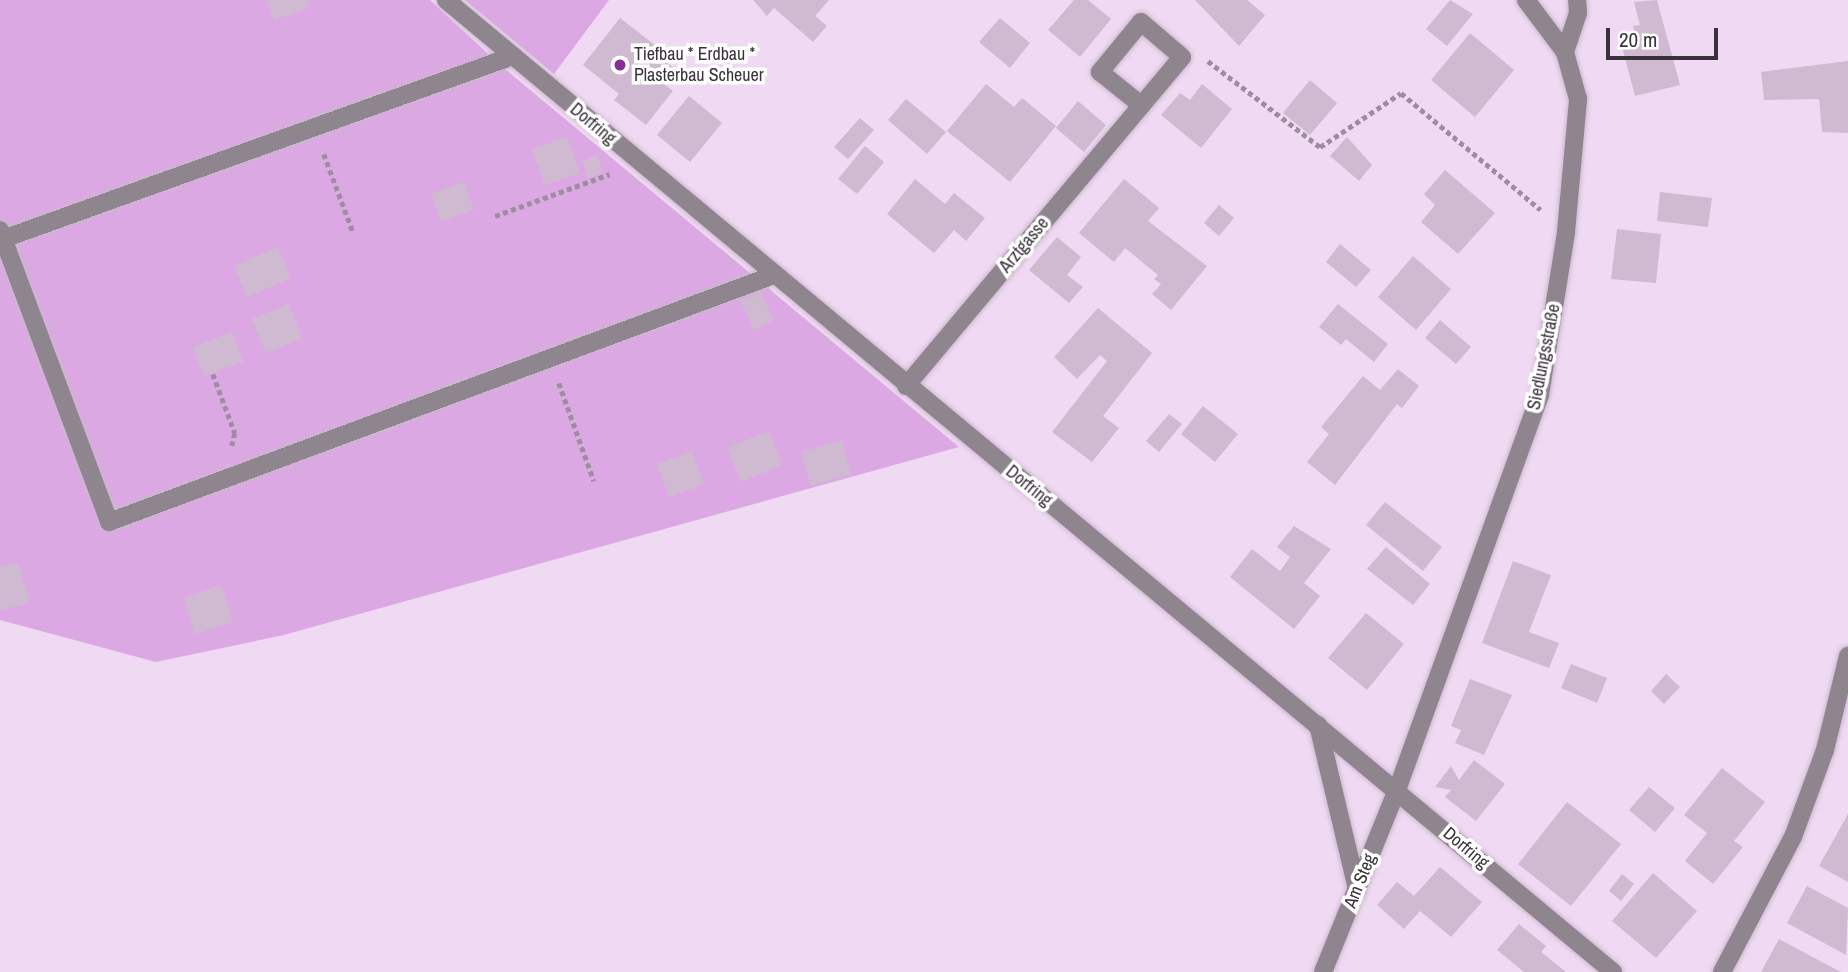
<!DOCTYPE html>
<meta charset="utf-8">
<style>
body{margin:0}
#map{position:relative;width:1848px;height:972px;overflow:hidden;background:#f0daf3;font-family:"Archivo Narrow",sans-serif}
div>[style]{position:absolute}
.green>*{inset:0;background:#dca8e4}
.building>*{inset:0;background:#cfbad2}
.path>*{height:4.5px;margin-top:-2.25px;transform-origin:0;background:repeating-linear-gradient(90deg,#9c8d9f 0 5px,transparent 0 8.5px)}
.roads{filter:drop-shadow(0 0 2px #ccb8ce) drop-shadow(0 0 2px #ccb8ce)}
.minor>*{height:18px;margin:-9px;padding:0 9px;transform-origin:9px;border-radius:9px;background:#8e858f}
.dots>*{width:19px;height:19px;translate:-50% -50%;box-sizing:border-box;border:4px solid #fff;border-radius:50%}
span{translate:-50% -50%;white-space:nowrap;text-align:center;line-height:1.15;-webkit-text-stroke:7px #fff;paint-order:stroke}
.poi-label{font-size:18px;color:#3a323b}
.left{translate:0 -50%;text-align:left}
.street-label{font-size:18px;color:#3a323b}
.scale{position:absolute;left:1606px;top:28px;width:112px;height:32px;box-sizing:border-box;border:4px solid #3a323b;border-top:0;padding-left:9px;font-size:21px;line-height:24px;white-space:nowrap;color:#3a323b;-webkit-text-stroke:5px #fff;paint-order:stroke}
</style>
<div id="map">
<div class="green">
<i style="clip-path:polygon(0 0,430px 0,499px 64px,959px 447px,284px 635px,156px 662px,0 620px)"></i>
<i style="clip-path:polygon(465px 0,609px 0,554px 74px)"></i>
</div>
<div class="building">
<i style="clip-path:polygon(267px 0,306px 0,309px 8px,274px 20px)"></i>
<i style="clip-path:polygon(753px 0,829px 0,815px 16px,827px 26px,813px 42px,774px 8px,767px 16px)"></i>
<i style="clip-path:polygon(1074px 0,1088px 0,1111px 19px,1080px 57px,1048px 30px)"></i>
<i style="clip-path:polygon(1195px 0,1247px 0,1265px 15px,1239px 46px)"></i>
<i style="clip-path:polygon(1450px 0,1473px 14px,1447px 46px,1426px 29px)"></i>
<i style="clip-path:polygon(1657px 0,1680px 85px,1635px 96px,1622px 47px,1637px 43px,1633px 26px,1640px 25px,1634px 2px)"></i>
<i style="clip-path:polygon(620px 18px,660px 49px,656px 54px,676px 70px,664px 84px,673px 91px,646px 125px,614px 100px,619px 94px,583px 65px)"></i>
<i style="clip-path:polygon(1000px 18px,1030px 43px,1010px 68px,979px 42px)"></i>
<i style="clip-path:polygon(1470px 33px,1514px 70px,1475px 117px,1431px 80px)"></i>
<i style="clip-path:polygon(1848px 61px,1848px 133px,1822px 132px,1819px 99px,1764px 100px,1761px 72px)"></i>
<i style="clip-path:polygon(1310px 80px,1337px 103px,1310px 135px,1283px 113px)"></i>
<i style="clip-path:polygon(986px 84px,1014px 107px,1022px 98px,1056px 126px,1010px 182px,947px 131px)"></i>
<i style="clip-path:polygon(1202px 84px,1232px 109px,1201px 148px,1161px 115px,1180px 93px,1190px 100px)"></i>
<i style="clip-path:polygon(689px 96px,722px 123px,690px 162px,657px 135px)"></i>
<i style="clip-path:polygon(906px 99px,946px 132px,927px 154px,888px 120px)"></i>
<i style="clip-path:polygon(1078px 101px,1106px 125px,1084px 152px,1056px 128px)"></i>
<i style="clip-path:polygon(860px 118px,874px 130px,848px 159px,834px 147px)"></i>
<i style="clip-path:polygon(567px 137px,580px 173px,545px 185px,532px 149px)"></i>
<i style="clip-path:polygon(1347px 137px,1372px 165px,1359px 181px,1330px 156px)"></i>
<i style="clip-path:polygon(865px 146px,884px 162px,857px 194px,838px 179px)"></i>
<i style="clip-path:polygon(597px 155px,603px 172px,588px 178px,582px 161px)"></i>
<i style="clip-path:polygon(1445px 170px,1495px 213px,1458px 254px,1421px 222px,1435px 205px,1424px 194px)"></i>
<i style="clip-path:polygon(915px 179px,945px 204px,954px 193px,985px 218px,966px 241px,954px 230px,934px 253px,887px 214px)"></i>
<i style="clip-path:polygon(1124px 179px,1159px 208px,1148px 221px,1207px 266px,1171px 310px,1152px 294px,1161px 284px,1154px 279px,1158px 275px,1125px 248px,1114px 262px,1079px 233px)"></i>
<i style="clip-path:polygon(464px 182px,474px 210px,441px 222px,431px 194px)"></i>
<i style="clip-path:polygon(1660px 192px,1712px 198px,1708px 227px,1657px 221px)"></i>
<i style="clip-path:polygon(1219px 205px,1234px 218px,1219px 236px,1204px 223px)"></i>
<i style="clip-path:polygon(1617px 229px,1661px 234px,1656px 283px,1611px 279px)"></i>
<i style="clip-path:polygon(1057px 237px,1081px 257px,1067px 275px,1083px 287px,1069px 303px,1029px 270px)"></i>
<i style="clip-path:polygon(1340px 244px,1371px 270px,1356px 287px,1326px 262px)"></i>
<i style="clip-path:polygon(278px 247px,291px 278px,247px 297px,234px 266px)"></i>
<i style="clip-path:polygon(1413px 256px,1451px 289px,1416px 330px,1378px 297px)"></i>
<i style="clip-path:polygon(760px 291px,774px 320px,754px 330px,740px 300px)"></i>
<i style="clip-path:polygon(289px 304px,302px 339px,266px 353px,252px 319px)"></i>
<i style="clip-path:polygon(1338px 304px,1388px 344px,1374px 362px,1346px 339px,1341px 345px,1319px 327px)"></i>
<i style="clip-path:polygon(1098px 308px,1152px 353px,1103px 416px,1119px 428px,1092px 462px,1052px 432px,1107px 361px,1100px 355px,1077px 379px,1054px 357px)"></i>
<i style="clip-path:polygon(1440px 320px,1471px 347px,1456px 364px,1425px 338px)"></i>
<i style="clip-path:polygon(232px 332px,243px 362px,204px 376px,193px 347px)"></i>
<i style="clip-path:polygon(1398px 369px,1419px 386px,1402px 408px,1397px 404px,1335px 485px,1307px 462px,1329px 434px,1321px 427px,1363px 376px,1380px 390px)"></i>
<i style="clip-path:polygon(1203px 406px,1238px 434px,1215px 462px,1181px 434px)"></i>
<i style="clip-path:polygon(1169px 414px,1182px 424px,1159px 452px,1146px 441px)"></i>
<i style="clip-path:polygon(769px 431px,782px 465px,741px 482px,727px 448px)"></i>
<i style="clip-path:polygon(842px 440px,851px 474px,811px 486px,801px 452px)"></i>
<i style="clip-path:polygon(692px 451px,704px 484px,669px 497px,657px 464px)"></i>
<i style="clip-path:polygon(1385px 502px,1442px 547px,1423px 571px,1366px 525px)"></i>
<i style="clip-path:polygon(1294px 526px,1331px 549px,1304px 583px,1320px 596px,1294px 629px,1230px 577px,1252px 549px,1280px 571px,1290px 557px,1277px 547px)"></i>
<i style="clip-path:polygon(1386px 547px,1430px 584px,1413px 605px,1367px 569px)"></i>
<i style="clip-path:polygon(1513px 561px,1551px 575px,1529px 632px,1559px 643px,1549px 668px,1482px 643px)"></i>
<i style="clip-path:polygon(18px 562px,30px 602px,0 611px,0 567px)"></i>
<i style="clip-path:polygon(221px 585px,233px 622px,195px 634px,184px 598px)"></i>
<i style="clip-path:polygon(1366px 613px,1404px 644px,1367px 690px,1328px 658px)"></i>
<i style="clip-path:polygon(1571px 664px,1607px 678px,1597px 703px,1561px 688px)"></i>
<i style="clip-path:polygon(1666px 674px,1680px 687px,1664px 704px,1651px 691px)"></i>
<i style="clip-path:polygon(1470px 679px,1512px 695px,1484px 755px,1455px 743px,1461px 730px,1451px 726px)"></i>
<i style="clip-path:polygon(1474px 760px,1505px 784px,1476px 821px,1445px 797px,1451px 790px,1435px 787px,1451px 766px,1459px 780px)"></i>
<i style="clip-path:polygon(1722px 768px,1765px 802px,1734px 841px,1743px 847px,1713px 884px,1685px 861px,1707px 833px,1684px 815px)"></i>
<i style="clip-path:polygon(1649px 787px,1675px 808px,1655px 832px,1629px 810px)"></i>
<i style="clip-path:polygon(1567px 802px,1621px 844px,1571px 906px,1518px 864px)"></i>
<i style="clip-path:polygon(1848px 814px,1848px 882px,1819px 866px)"></i>
<i style="clip-path:polygon(1440px 867px,1482px 902px,1451px 937px,1420px 911px,1404px 929px,1377px 905px,1397px 882px,1414px 896px)"></i>
<i style="clip-path:polygon(1653px 873px,1697px 911px,1656px 958px,1612px 921px)"></i>
<i style="clip-path:polygon(1622px 874px,1634px 884px,1621px 901px,1609px 891px)"></i>
<i style="clip-path:polygon(1807px 886px,1848px 908px,1846px 955px,1787px 923px)"></i>
<i style="clip-path:polygon(1519px 924px,1546px 946px,1541px 952px,1566px 972px,1524px 972px,1497px 950px)"></i>
<i style="clip-path:polygon(1779px 939px,1822px 962px,1841px 972px,1761px 972px)"></i>
</div>
<div class="path">
<i style="left:1208px;top:61px;width:141px;rotate:37.5deg"></i>
<i style="left:1320px;top:147px;width:97px;rotate:-33.7deg"></i>
<i style="left:1401px;top:93px;width:182px;rotate:39.9deg"></i>
<i style="left:324px;top:154px;width:83px;rotate:69.6deg"></i>
<i style="left:495px;top:216px;width:122px;rotate:-20.1deg"></i>
<i style="left:213px;top:374px;width:63px;rotate:69.6deg"></i>
<i style="left:235px;top:433px;width:13px;rotate:103deg"></i>
<i style="left:559px;top:383px;width:104px;rotate:70.3deg"></i>
</div>
<div class="roads">
<div class="minor">
<i style="left:446px;top:0;width:1519px;rotate:39.79deg"></i>
<i style="left:1565px;top:52px;width:41px;rotate:-71.6deg"></i>
<i style="left:1578px;top:13px;width:13px;rotate:-94deg"></i>
<i style="left:0;top:230px;width:312px;rotate:69.5deg"></i>
<i style="left:109px;top:522px;width:709px;rotate:-20.38deg"></i>
<i style="left:3px;top:239px;width:542px;rotate:-19.74deg"></i>
<i style="left:906px;top:386px;width:429px;rotate:-50deg"></i>
<i style="left:1182px;top:57px;width:54px;rotate:-139.5deg"></i>
<i style="left:1141px;top:22px;width:65px;rotate:129.4deg"></i>
<i style="left:1100px;top:72px;width:53px;rotate:38.8deg"></i>
<i style="left:1318px;top:725px;width:169px;rotate:76.6deg"></i>
<i style="left:1323px;top:972px;width:196px;rotate:-67.9deg"></i>
<i style="left:1397px;top:790px;width:420px;rotate:-70.1deg"></i>
<i style="left:1540px;top:395px;width:165px;rotate:-80.9deg"></i>
<i style="left:1566px;top:232px;width:134px;rotate:-84.8deg"></i>
<i style="left:1578px;top:99px;width:49px;rotate:-105.5deg"></i>
<i style="left:1565px;top:52px;width:65px;rotate:-126.9deg"></i>
<i style="left:1722px;top:972px;width:153px;rotate:-62.3deg"></i>
<i style="left:1793px;top:837px;width:93px;rotate:-69.8deg"></i>
<i style="left:1825px;top:750px;width:97px;rotate:-76.3deg"></i>
</div>
</div>
<div class="dots">
<i style="left:620px;top:65px;background:#882c97"></i>
</div>
<div class="poi-label">
<span class="left" style="left:634px;top:65px">Tiefbau * Erdbau *<br>Plasterbau Scheuer</span>
</div>
<div class="street-label">
<span style="left:593px;top:124px;rotate:40deg">Dorfring</span>
<span style="left:1024px;top:245px;rotate:-50deg">Arztgasse</span>
<span style="left:1544px;top:357px;rotate:-79deg">Siedlungsstraße</span>
<span style="left:1029px;top:486px;rotate:39deg">Dorfring</span>
<span style="left:1466px;top:848px;rotate:40deg">Dorfring</span>
<span style="left:1360px;top:881px;rotate:-68deg">Am Steg</span>
</div>
<div class="scale">20 m</div>
</div>
